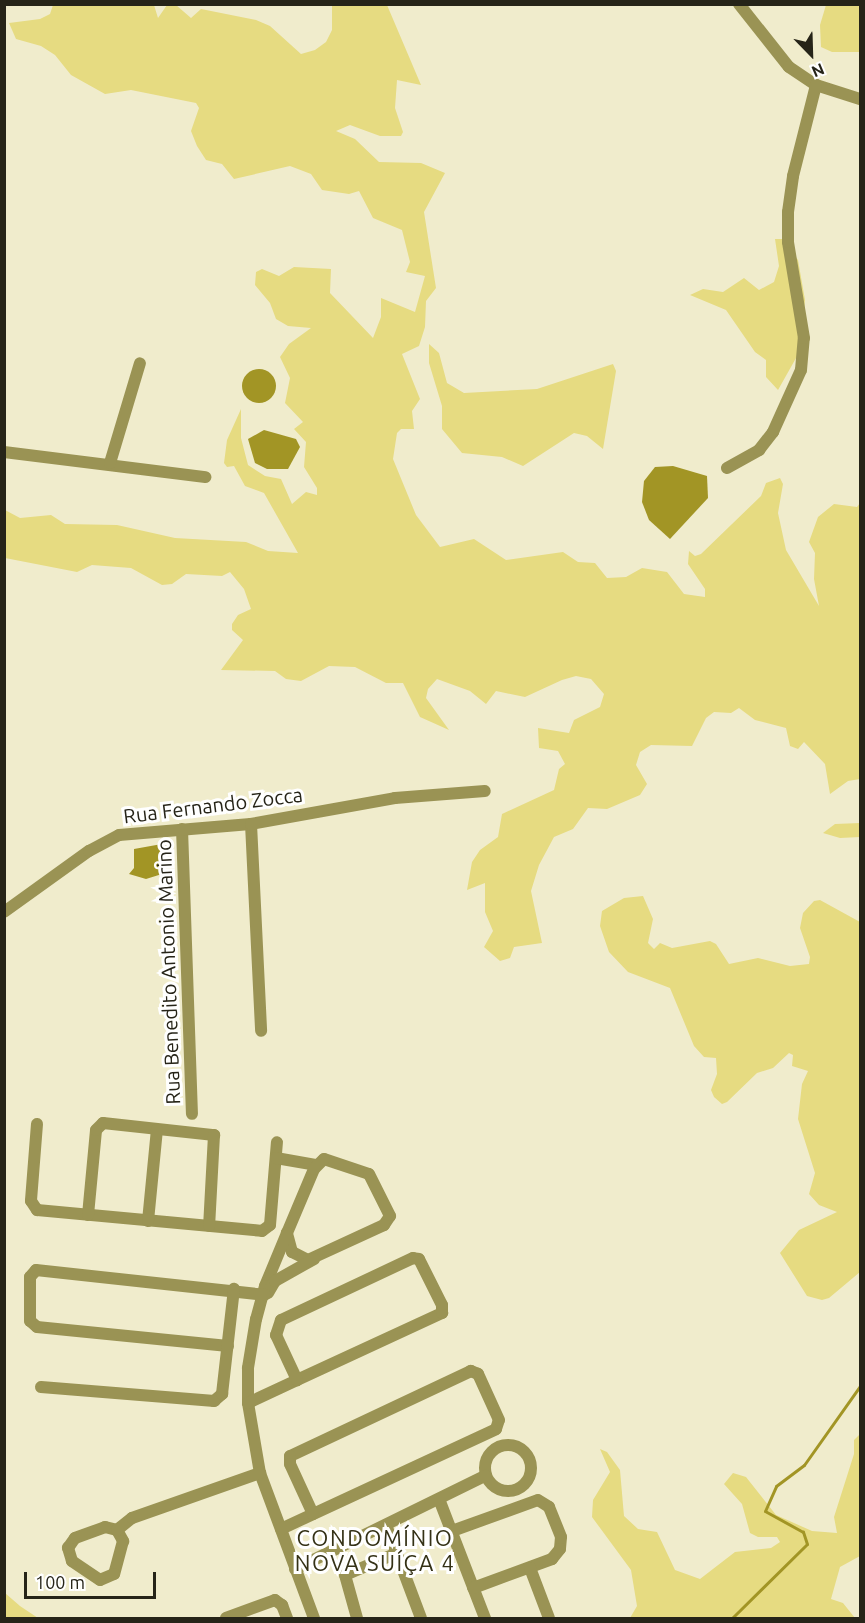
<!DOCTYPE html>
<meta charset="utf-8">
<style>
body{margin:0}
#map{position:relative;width:865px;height:1623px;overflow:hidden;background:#f0eccc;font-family:Ubuntu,sans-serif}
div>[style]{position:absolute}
.green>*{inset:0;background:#e6db81}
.water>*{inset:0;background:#a29525}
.round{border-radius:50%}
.stream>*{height:3px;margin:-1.5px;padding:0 1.5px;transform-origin:1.5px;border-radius:1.5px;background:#a29525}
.minor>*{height:12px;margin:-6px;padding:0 6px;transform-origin:6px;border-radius:6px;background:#9a9354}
.minor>.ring{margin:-6px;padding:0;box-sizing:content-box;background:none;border:12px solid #9a9354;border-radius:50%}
span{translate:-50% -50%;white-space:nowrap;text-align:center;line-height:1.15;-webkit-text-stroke:6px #fff;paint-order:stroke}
.street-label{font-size:20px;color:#262418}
.quarter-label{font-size:22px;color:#343116;letter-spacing:1.5px}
.frame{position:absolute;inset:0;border:6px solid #262418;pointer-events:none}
.north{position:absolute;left:781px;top:24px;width:60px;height:60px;-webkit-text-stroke:4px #fff;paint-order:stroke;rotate:157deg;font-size:16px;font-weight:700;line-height:24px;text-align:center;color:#262418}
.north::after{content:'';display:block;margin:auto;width:21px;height:27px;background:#262418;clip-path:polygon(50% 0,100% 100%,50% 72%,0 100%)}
.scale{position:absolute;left:24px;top:1572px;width:132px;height:27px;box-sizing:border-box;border:3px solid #262418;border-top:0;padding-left:8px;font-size:18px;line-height:21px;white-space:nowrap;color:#262418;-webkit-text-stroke:4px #fff;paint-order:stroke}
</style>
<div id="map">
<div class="green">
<i style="clip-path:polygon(53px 5px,154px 5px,158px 18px,167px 5px,176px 5px,191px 18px,201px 9px,256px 20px,270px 26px,301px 54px,315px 50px,326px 42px,332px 30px,332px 5px,387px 5px,421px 85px,397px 80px,395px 108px,403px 132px,401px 136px,380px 136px,350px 125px,336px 131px,355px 139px,379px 162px,421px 163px,445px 173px,424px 212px,436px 288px,426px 301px,425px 327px,419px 346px,402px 354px,420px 399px,412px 411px,414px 429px,401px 429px,397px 433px,393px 459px,416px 515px,440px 547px,474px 539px,506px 560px,563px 552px,578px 562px,595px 563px,607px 578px,626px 577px,642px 568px,667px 572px,684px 594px,705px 597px,705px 589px,688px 564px,689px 551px,695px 556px,701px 554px,761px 496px,766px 483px,780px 478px,783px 484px,778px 513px,786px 550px,819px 606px,814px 579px,815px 553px,809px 542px,818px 517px,834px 504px,857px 507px,860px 503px,860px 779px,848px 781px,830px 794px,825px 764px,804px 742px,798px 749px,790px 746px,786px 728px,755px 720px,739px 708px,731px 713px,714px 712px,706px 718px,692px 746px,651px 745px,640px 752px,636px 765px,647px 784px,640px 795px,607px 809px,588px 808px,573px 829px,554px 837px,539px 865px,531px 891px,542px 943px,514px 947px,510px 958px,500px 961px,484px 947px,493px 931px,485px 912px,485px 883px,467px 890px,472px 862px,480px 850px,498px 837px,502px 814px,554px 790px,559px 769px,565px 764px,558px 751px,539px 748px,538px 728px,569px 733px,574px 720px,600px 707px,604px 694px,591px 679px,576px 676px,562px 680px,525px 697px,496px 691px,486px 704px,470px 691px,437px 679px,428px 689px,426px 698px,449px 730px,420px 717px,403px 683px,386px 683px,355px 667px,329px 666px,301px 681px,286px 679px,275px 671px,221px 670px,243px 640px,232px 630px,232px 624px,238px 615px,251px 609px,244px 589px,230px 572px,222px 576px,186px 574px,172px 584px,162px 585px,131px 568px,92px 565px,77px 572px,5px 558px,5px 510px,20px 518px,51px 515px,65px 524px,117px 525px,175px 538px,246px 542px,268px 551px,298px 553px,264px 493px,245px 486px,234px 466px,227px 467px,224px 463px,227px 440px,241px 409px,241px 438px,248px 465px,265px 476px,281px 479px,292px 504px,306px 492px,317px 495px,317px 488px,304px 467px,306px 442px,294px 429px,303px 422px,285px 403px,290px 378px,280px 357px,289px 344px,311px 328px,288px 326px,276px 319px,270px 303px,255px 285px,256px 272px,262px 269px,279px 276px,294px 267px,331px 269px,330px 293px,373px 338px,381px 317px,381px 298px,415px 312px,425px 276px,406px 272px,410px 262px,402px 230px,373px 218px,359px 191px,349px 194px,322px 190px,311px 174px,290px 166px,234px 179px,222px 164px,206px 160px,197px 146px,191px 131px,199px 108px,196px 103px,131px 90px,105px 94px,71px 75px,55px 55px,41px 46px,16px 39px,9px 23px,40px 19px,50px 14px)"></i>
<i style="clip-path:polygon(826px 5px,860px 5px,860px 52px,832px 52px,821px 47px,820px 25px)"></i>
<i style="clip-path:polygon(775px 239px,783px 239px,798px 260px,805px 300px,800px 351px,778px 390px,766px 377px,766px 360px,755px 352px,726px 310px,690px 295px,703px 289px,723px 292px,744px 278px,759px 290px,774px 282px,779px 266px)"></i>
<i style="clip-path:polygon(429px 344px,439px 353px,447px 383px,464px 393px,537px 389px,613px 364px,616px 371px,603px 449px,587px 436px,574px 433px,523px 466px,502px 457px,462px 453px,442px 429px,442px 406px,429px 363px)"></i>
<i style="clip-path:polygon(860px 823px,860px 837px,840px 838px,823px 833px,835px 824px)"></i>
<i style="clip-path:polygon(643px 896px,653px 919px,648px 943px,654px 949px,660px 943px,672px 948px,710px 941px,716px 944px,729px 964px,758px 958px,790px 966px,809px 964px,810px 957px,800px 928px,803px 913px,814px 901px,820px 900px,860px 922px,860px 1272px,829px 1298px,822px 1300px,807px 1296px,780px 1253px,799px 1230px,837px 1212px,819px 1205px,809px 1194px,815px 1173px,798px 1119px,802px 1084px,808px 1071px,792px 1066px,793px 1055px,789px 1053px,773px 1068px,757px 1073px,727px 1102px,722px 1104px,714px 1097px,711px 1090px,717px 1074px,716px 1058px,704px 1057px,694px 1046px,670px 988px,628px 972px,609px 952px,600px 926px,602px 911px,624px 898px)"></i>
<i style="clip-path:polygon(860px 1434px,860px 1556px,840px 1567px,831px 1599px,843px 1603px,855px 1618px,630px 1618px,637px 1606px,631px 1570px,592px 1517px,593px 1500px,610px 1472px,600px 1449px,607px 1452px,620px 1470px,624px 1516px,638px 1529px,657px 1532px,675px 1570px,700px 1579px,735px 1552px,771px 1548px,780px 1542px,777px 1537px,758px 1537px,750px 1533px,742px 1504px,724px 1484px,733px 1473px,746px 1477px,776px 1515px,812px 1531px,837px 1533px,834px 1517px,854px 1454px,854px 1440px)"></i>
<i style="clip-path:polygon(5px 1593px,20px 1606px,38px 1618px,5px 1618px)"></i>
</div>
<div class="water">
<i class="round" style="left:242px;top:369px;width:34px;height:34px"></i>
<i style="clip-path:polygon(264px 430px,296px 439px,300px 447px,288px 469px,267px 469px,255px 463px,248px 439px)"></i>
<i style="clip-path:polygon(673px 466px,707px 476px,708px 498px,670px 539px,649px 520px,642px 502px,644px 481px,655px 467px)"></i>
<i style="clip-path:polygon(173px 842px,172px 858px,162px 874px,146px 879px,129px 874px,134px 868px,134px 849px)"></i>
</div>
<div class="stream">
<i style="left:860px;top:988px;width:9px;rotate:90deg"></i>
<i style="left:732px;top:1618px;width:105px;rotate:-44.6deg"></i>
<i style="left:807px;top:1544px;width:13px;rotate:-108deg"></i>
<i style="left:803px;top:1532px;width:43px;rotate:-151.1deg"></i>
<i style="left:765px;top:1511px;width:27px;rotate:-66deg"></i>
<i style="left:776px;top:1486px;width:35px;rotate:-37deg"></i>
<i style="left:804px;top:1465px;width:97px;rotate:-54.7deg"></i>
</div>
<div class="minor">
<i style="left:739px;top:4px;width:80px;rotate:51.6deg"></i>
<i style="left:789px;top:67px;width:32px;rotate:34deg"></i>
<i style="left:816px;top:85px;width:46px;rotate:17.7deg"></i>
<i style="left:4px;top:452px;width:203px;rotate:7.1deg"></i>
<i style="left:110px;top:463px;width:104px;rotate:-73.3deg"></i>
<i style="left:727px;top:468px;width:37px;rotate:-29deg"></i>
<i style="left:759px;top:450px;width:23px;rotate:-52deg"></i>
<i style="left:773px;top:432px;width:68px;rotate:-65.7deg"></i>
<i style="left:801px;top:370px;width:32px;rotate:-85deg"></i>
<i style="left:804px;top:338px;width:97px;rotate:-99.5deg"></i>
<i style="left:788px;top:242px;width:30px;rotate:-90deg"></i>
<i style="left:788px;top:212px;width:36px;rotate:-82deg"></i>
<i style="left:793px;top:176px;width:94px;rotate:-75.8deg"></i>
<i style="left:251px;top:824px;width:207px;rotate:87.2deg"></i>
<i style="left:182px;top:829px;width:285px;rotate:88deg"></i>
<i style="left:4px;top:912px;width:105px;rotate:-35.7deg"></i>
<i style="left:89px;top:851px;width:34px;rotate:-28deg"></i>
<i style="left:119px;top:835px;width:132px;rotate:-4.8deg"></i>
<i style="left:251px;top:824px;width:146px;rotate:-10.2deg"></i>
<i style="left:395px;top:798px;width:90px;rotate:-4.4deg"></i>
<i style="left:37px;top:1124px;width:77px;rotate:94.5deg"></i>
<i style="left:31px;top:1201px;width:11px;rotate:56deg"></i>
<i style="left:37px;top:1210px;width:226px;rotate:5.3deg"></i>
<i style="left:262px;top:1231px;width:10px;rotate:-37deg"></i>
<i style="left:270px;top:1225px;width:83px;rotate:-85.2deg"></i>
<i style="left:276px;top:1158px;width:40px;rotate:10deg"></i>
<i style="left:324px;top:1159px;width:47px;rotate:18.4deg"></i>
<i style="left:369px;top:1174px;width:47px;rotate:63.4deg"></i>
<i style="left:390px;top:1216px;width:11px;rotate:124deg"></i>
<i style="left:384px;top:1225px;width:84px;rotate:155.3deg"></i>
<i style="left:308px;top:1260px;width:18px;rotate:-153deg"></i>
<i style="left:292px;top:1252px;width:20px;rotate:-105deg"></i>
<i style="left:287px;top:1233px;width:69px;rotate:-67.1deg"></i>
<i style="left:314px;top:1169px;width:14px;rotate:-45deg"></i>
<i style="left:88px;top:1215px;width:85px;rotate:-84.6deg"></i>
<i style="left:96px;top:1130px;width:10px;rotate:-45deg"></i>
<i style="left:103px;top:1123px;width:112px;rotate:6.2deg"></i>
<i style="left:214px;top:1135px;width:91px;rotate:93.1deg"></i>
<i style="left:148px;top:1221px;width:92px;rotate:-84.4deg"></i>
<i style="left:287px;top:1233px;width:57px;rotate:112.5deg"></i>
<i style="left:265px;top:1286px;width:34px;rotate:105deg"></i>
<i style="left:256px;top:1319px;width:50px;rotate:99.3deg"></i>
<i style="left:248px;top:1368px;width:35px;rotate:90deg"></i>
<i style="left:248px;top:1403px;width:71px;rotate:80.3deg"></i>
<i style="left:260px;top:1473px;width:155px;rotate:69.6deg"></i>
<i style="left:268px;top:1293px;width:14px;rotate:-60deg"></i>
<i style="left:275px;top:1281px;width:45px;rotate:-29.4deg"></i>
<i style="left:228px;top:1346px;width:192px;rotate:-174.3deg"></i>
<i style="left:37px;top:1327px;width:9px;rotate:-139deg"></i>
<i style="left:30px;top:1321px;width:44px;rotate:-90deg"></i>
<i style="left:30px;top:1277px;width:9px;rotate:-49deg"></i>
<i style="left:36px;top:1270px;width:230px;rotate:6.2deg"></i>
<i style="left:41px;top:1387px;width:174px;rotate:4.6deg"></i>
<i style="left:214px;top:1401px;width:11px;rotate:-41deg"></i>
<i style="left:222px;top:1394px;width:106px;rotate:-83.5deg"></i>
<i style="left:248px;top:1403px;width:54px;rotate:-25.1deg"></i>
<i style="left:297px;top:1380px;width:160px;rotate:-24.8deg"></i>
<i style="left:442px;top:1313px;width:8px;rotate:-90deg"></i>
<i style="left:442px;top:1305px;width:51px;rotate:-116.6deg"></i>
<i style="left:419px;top:1259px;width:6px;rotate:-171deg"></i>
<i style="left:413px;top:1258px;width:146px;rotate:154.8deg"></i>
<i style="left:281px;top:1320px;width:16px;rotate:108deg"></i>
<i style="left:276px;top:1335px;width:50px;rotate:65deg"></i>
<i class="ring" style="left:485px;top:1445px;width:34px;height:34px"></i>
<i style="left:439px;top:1499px;width:128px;rotate:68.9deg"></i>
<i style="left:386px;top:1525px;width:99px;rotate:69.4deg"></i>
<i style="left:105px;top:1527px;width:12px;rotate:14deg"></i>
<i style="left:117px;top:1530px;width:13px;rotate:61deg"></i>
<i style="left:123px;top:1541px;width:34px;rotate:105deg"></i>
<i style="left:114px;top:1574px;width:15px;rotate:157deg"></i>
<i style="left:100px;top:1580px;width:34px;rotate:-146deg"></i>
<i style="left:72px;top:1561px;width:14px;rotate:-107deg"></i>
<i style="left:68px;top:1548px;width:12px;rotate:-55deg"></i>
<i style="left:75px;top:1538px;width:32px;rotate:-20deg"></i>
<i style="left:281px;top:1529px;width:237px;rotate:-24.9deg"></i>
<i style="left:496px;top:1429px;width:9px;rotate:-72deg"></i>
<i style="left:499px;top:1420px;width:51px;rotate:-114.5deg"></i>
<i style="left:478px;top:1374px;width:8px;rotate:-157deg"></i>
<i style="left:471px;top:1371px;width:200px;rotate:154.8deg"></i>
<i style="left:290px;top:1456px;width:8px;rotate:90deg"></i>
<i style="left:290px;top:1464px;width:55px;rotate:65.3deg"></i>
<i style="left:117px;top:1530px;width:19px;rotate:-39deg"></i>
<i style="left:132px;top:1518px;width:136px;rotate:-19.4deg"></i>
<i style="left:452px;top:1531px;width:91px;rotate:-19.8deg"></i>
<i style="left:538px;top:1500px;width:13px;rotate:32deg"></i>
<i style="left:549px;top:1507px;width:32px;rotate:68deg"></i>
<i style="left:561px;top:1537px;width:12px;rotate:95deg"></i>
<i style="left:560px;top:1549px;width:13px;rotate:129deg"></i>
<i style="left:552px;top:1559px;width:84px;rotate:159.8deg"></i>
<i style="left:530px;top:1568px;width:53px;rotate:69.2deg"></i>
<i style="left:295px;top:1569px;width:212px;rotate:-26.1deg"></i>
<i style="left:226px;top:1618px;width:52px;rotate:-20.2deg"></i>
<i style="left:275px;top:1600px;width:9px;rotate:36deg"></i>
<i style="left:282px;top:1605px;width:14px;rotate:69deg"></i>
<i style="left:357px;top:1618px;width:45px;rotate:-105.6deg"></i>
<i style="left:345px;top:1575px;width:56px;rotate:-22.9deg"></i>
</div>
<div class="street-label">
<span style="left:213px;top:805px;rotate:-7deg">Rua Fernando Zocca</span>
<span style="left:168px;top:972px;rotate:-92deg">Rua Benedito Antonio Marino</span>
</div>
<div class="quarter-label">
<span style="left:375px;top:1550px">CONDOMÍNIO<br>NOVA SUÍÇA 4</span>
</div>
<div class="frame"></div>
<div class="north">N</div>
<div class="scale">100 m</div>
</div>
